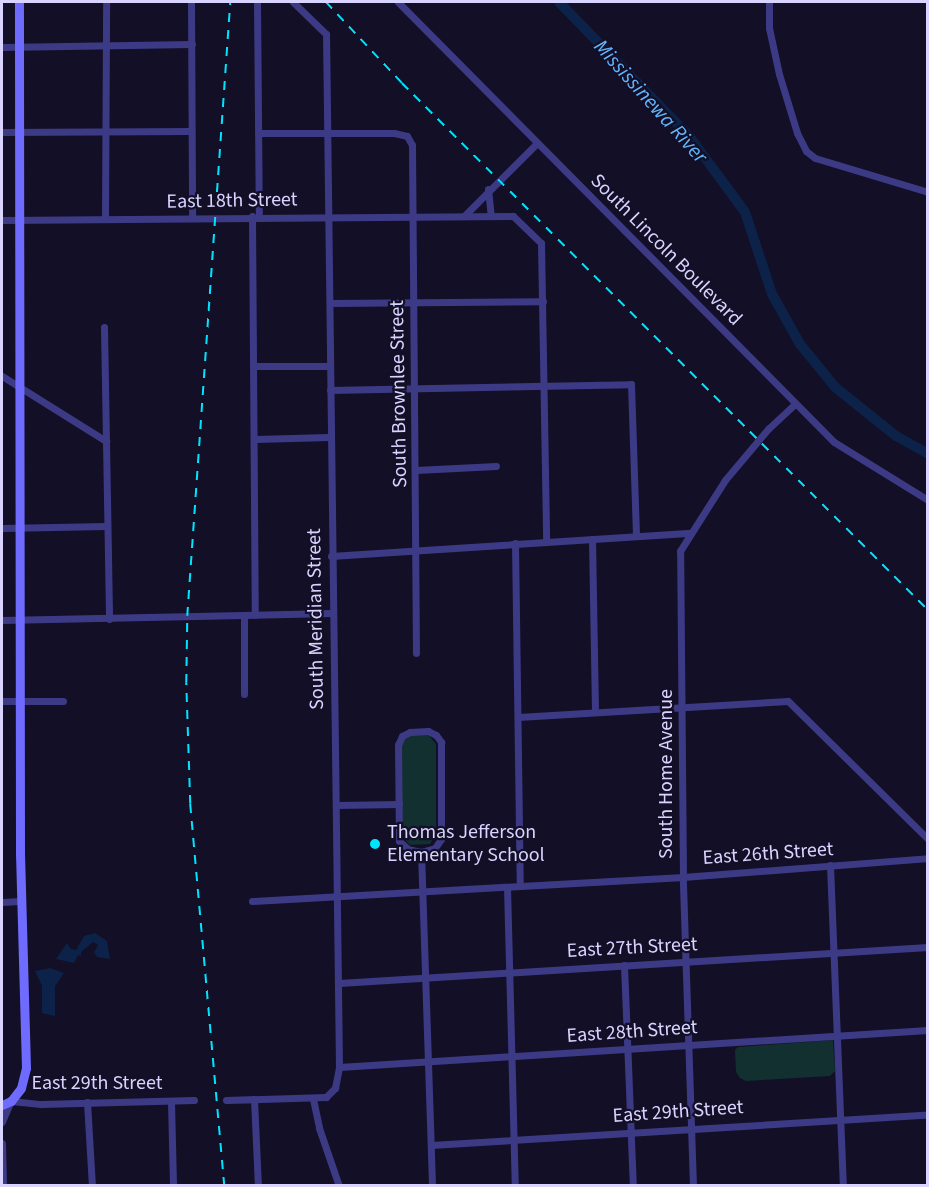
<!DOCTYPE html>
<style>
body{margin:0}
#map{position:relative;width:929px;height:1187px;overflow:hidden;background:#130f26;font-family:"Source Sans 3",sans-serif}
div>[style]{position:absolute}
.green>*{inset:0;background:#12302f}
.water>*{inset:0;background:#0c2248}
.river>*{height:10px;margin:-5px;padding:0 5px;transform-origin:5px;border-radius:5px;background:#0c2248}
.minor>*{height:7px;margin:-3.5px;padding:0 3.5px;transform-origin:3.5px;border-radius:3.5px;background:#3d3a85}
.tertiary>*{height:8px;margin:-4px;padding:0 4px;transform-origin:4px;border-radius:4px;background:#3d3a85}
.secondary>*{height:9px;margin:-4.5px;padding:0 4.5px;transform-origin:4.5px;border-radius:4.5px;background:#6f6bff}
.rail>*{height:1.5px;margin-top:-0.75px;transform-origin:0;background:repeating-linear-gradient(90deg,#00e5ff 0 9px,transparent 0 17px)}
.dots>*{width:16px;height:16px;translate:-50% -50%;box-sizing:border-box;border:3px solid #130f26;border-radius:50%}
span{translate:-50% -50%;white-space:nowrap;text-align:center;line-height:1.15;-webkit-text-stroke:4.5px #130f26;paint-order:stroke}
.street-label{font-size:20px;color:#d9d4ff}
.poi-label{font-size:20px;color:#d9d4ff}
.left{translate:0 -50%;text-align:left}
.water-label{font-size:21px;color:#62b6ff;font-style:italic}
.frame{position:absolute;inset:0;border:3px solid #d9d4ff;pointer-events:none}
</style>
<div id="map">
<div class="green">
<i style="clip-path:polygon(427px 733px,436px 744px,436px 834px,430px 844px,410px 845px,403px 838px,402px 833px,402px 741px,408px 734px)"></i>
<i style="clip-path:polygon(833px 1040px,835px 1071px,830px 1076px,746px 1081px,740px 1078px,736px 1072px,735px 1050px,738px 1047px)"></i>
</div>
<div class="water">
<i style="clip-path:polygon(95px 933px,107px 941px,110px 959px,97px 957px,94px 952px,98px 945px,93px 942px,81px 952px,81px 956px,78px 955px,74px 963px,56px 959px,67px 943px,71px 949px,76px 950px,84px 936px)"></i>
<i style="clip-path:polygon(50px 968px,64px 973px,55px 986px,55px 1016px,42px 1013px,42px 986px,35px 971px)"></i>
</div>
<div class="river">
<i style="left:559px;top:2px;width:187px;rotate:45.9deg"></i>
<i style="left:689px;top:136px;width:94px;rotate:53.6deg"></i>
<i style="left:745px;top:212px;width:86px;rotate:71.8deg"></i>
<i style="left:772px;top:294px;width:57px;rotate:60.8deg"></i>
<i style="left:800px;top:344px;width:55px;rotate:50.9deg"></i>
<i style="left:835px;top:387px;width:78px;rotate:38.8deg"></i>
<i style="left:896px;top:436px;width:37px;rotate:29deg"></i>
</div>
<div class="minor">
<i style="left:191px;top:2px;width:216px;rotate:89.7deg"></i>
<i style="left:257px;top:2px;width:214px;rotate:89.5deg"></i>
<i style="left:398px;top:2px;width:619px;rotate:45.26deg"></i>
<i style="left:834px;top:442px;width:110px;rotate:31.7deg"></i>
<i style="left:769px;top:2px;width:26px;rotate:90deg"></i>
<i style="left:769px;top:28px;width:47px;rotate:77.7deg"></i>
<i style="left:779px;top:74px;width:62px;rotate:73deg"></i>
<i style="left:797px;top:133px;width:20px;rotate:63deg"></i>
<i style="left:806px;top:151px;width:11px;rotate:38deg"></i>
<i style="left:815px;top:158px;width:118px;rotate:16.7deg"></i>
<i style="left:2px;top:47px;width:190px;rotate:-0.9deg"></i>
<i style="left:2px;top:132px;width:189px;rotate:-0.3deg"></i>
<i style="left:258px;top:133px;width:136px"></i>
<i style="left:394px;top:133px;width:13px;rotate:13deg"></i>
<i style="left:407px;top:136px;width:10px;rotate:61deg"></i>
<i style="left:412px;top:145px;width:508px;rotate:89.55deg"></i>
<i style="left:488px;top:189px;width:27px;rotate:84deg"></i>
<i style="left:252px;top:216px;width:399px;rotate:89.6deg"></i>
<i style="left:464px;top:216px;width:103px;rotate:-45deg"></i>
<i style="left:105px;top:219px;width:217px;rotate:-89.7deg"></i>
<i style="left:2px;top:220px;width:511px;rotate:-0.45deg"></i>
<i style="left:513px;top:216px;width:39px;rotate:44deg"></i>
<i style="left:541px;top:243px;width:299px;rotate:89deg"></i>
<i style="left:330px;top:303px;width:213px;rotate:-0.5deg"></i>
<i style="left:104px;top:327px;width:292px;rotate:89deg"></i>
<i style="left:253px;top:366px;width:77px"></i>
<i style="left:2px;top:376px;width:123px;rotate:32deg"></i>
<i style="left:330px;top:390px;width:301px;rotate:-1.1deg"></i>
<i style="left:631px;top:384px;width:152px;rotate:88.1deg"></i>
<i style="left:255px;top:439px;width:74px;rotate:-1.5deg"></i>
<i style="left:416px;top:470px;width:80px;rotate:-2.9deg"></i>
<i style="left:2px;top:528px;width:104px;rotate:-1.1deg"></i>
<i style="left:592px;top:539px;width:173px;rotate:89deg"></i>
<i style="left:515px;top:543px;width:342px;rotate:89.2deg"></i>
<i style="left:331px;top:556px;width:361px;rotate:-3.7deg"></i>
<i style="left:244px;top:615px;width:79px;rotate:90deg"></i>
<i style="left:2px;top:620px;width:330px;rotate:-1.2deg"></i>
<i style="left:2px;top:701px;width:61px"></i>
<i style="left:518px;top:717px;width:270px;rotate:-3.4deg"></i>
<i style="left:788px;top:701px;width:197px;rotate:44.6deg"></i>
<i style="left:428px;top:731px;width:9px;rotate:27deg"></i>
<i style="left:436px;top:735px;width:9px;rotate:54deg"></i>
<i style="left:441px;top:742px;width:97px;rotate:90deg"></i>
<i style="left:441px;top:839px;width:11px;rotate:124deg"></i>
<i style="left:435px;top:848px;width:15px;rotate:164deg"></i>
<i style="left:421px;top:852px;width:13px;rotate:-167deg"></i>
<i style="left:408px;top:849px;width:12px;rotate:-138deg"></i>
<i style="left:399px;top:841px;width:96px;rotate:-90.6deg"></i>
<i style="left:398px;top:745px;width:10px;rotate:-66deg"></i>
<i style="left:402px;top:736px;width:9px;rotate:-27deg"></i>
<i style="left:410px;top:732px;width:18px;rotate:-3deg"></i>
<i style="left:336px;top:805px;width:63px;rotate:-0.9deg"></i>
<i style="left:421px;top:852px;width:334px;rotate:88.1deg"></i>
<i style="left:830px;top:865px;width:321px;rotate:87.7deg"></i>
<i style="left:507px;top:887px;width:299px;rotate:88.5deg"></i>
<i style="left:252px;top:901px;width:432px;rotate:-3.2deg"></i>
<i style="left:683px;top:877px;width:246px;rotate:-4.4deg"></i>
<i style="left:2px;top:902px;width:18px;rotate:-3deg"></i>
<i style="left:624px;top:965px;width:221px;rotate:87.7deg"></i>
<i style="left:339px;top:983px;width:590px;rotate:-3.5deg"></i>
<i style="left:339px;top:1067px;width:590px;rotate:-3.59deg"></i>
<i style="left:254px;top:1099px;width:87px;rotate:87.4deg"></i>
<i style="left:313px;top:1099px;width:30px;rotate:78deg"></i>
<i style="left:319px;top:1128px;width:61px;rotate:71deg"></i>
<i style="left:226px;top:1100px;width:100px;rotate:-1.7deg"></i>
<i style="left:326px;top:1097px;width:13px;rotate:-45deg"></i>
<i style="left:335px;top:1088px;width:21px;rotate:-79deg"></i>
<i style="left:339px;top:1067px;width:1033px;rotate:-90.72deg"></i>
<i style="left:326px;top:34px;width:46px;rotate:-135.9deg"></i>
<i style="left:11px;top:1101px;width:30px;rotate:6deg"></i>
<i style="left:41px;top:1104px;width:153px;rotate:-1.5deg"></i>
<i style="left:87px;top:1102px;width:84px;rotate:86.6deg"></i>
<i style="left:171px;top:1102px;width:84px;rotate:88.6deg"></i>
<i style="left:431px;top:1145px;width:498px;rotate:-3.5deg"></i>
<i style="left:693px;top:1186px;width:309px;rotate:-91.9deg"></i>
<i style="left:683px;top:877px;width:326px;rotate:-90.5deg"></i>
<i style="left:680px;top:551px;width:84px;rotate:-57.6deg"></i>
<i style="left:725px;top:480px;width:67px;rotate:-49.9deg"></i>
<i style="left:768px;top:429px;width:37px;rotate:-43deg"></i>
</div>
<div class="tertiary">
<i style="left:2px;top:1122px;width:23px;rotate:-67deg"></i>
<i style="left:2px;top:1144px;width:42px;rotate:88.6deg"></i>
</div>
<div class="secondary">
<i style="left:2px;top:1105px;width:10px;rotate:-24deg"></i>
<i style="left:11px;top:1101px;width:16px;rotate:-52deg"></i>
<i style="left:21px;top:1088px;width:21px;rotate:-76deg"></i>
<i style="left:26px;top:1068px;width:214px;rotate:-91.6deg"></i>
<i style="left:20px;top:854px;width:852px;rotate:-90.07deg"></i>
</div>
<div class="rail">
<i style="left:326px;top:2px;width:111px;rotate:46.8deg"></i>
<i style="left:402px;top:83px;width:745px;rotate:45.05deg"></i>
<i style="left:224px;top:1186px;width:384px;rotate:-95.1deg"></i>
<i style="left:190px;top:804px;width:121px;rotate:-91.9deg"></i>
<i style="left:186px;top:683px;width:67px;rotate:-89.1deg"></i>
<i style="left:187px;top:616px;width:616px;rotate:-85.99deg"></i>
</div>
<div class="dots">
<i style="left:375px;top:844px;background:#00e5ff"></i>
</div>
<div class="street-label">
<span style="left:232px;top:201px;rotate:-1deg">East 18th Street</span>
<span style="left:666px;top:250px;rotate:45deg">South Lincoln Boulevard</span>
<span style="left:399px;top:394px;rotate:-91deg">South Brownlee Street</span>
<span style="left:316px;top:619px;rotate:-91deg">South Meridian Street</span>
<span style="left:666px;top:774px;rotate:-90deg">South Home Avenue</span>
<span style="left:768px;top:854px;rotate:-4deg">East 26th Street</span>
<span style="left:632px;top:948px;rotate:-3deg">East 27th Street</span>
<span style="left:632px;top:1032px;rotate:-4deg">East 28th Street</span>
<span style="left:97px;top:1083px">East 29th Street</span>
<span style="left:678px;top:1112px;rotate:-4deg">East 29th Street</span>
</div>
<div class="poi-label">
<span class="left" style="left:387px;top:844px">Thomas Jefferson<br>Elementary School</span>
</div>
<div class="water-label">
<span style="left:651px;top:101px;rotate:48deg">Mississinewa River</span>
</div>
<div class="frame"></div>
</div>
